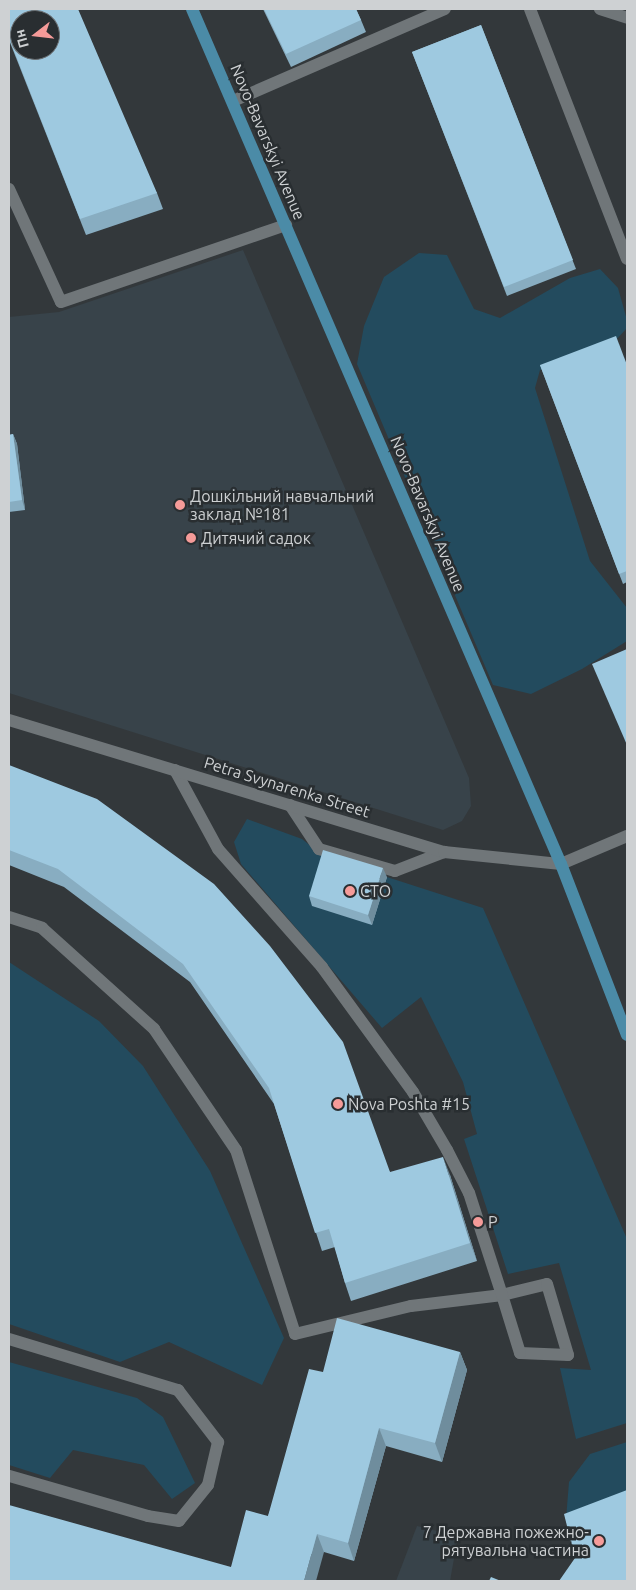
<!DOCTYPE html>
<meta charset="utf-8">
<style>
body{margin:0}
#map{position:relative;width:636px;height:1590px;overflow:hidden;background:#33383b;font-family:Ubuntu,sans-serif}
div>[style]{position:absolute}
.built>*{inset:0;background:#38434a}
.green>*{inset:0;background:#234b5e}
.service>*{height:12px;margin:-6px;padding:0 6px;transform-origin:6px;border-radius:6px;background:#707679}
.minor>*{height:12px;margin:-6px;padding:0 6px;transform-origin:6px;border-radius:6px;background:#707679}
.primary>*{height:12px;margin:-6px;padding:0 6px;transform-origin:6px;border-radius:6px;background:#4b8ba7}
.wall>*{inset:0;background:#88adc1}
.shaded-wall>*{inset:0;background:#6f8d9d}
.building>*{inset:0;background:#9ec9e0}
.dots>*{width:14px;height:14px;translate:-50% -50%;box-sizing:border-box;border:2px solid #292e31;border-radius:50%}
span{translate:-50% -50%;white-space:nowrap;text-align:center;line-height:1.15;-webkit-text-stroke:5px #292e31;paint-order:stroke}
.street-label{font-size:16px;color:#ced1d3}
.poi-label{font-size:16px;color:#ced1d3}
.left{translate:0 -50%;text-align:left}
.right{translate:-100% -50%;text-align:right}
.frame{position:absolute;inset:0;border:10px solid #ced1d3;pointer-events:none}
.north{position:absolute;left:10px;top:10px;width:50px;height:50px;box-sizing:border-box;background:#292e31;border:1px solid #6b6f72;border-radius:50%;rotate:254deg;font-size:14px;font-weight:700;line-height:20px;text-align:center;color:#ced1d3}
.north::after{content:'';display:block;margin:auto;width:18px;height:22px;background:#f59b99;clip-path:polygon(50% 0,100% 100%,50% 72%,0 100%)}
</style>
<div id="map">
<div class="built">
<i style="clip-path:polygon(243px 250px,469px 778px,471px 806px,462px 821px,443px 830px,9px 693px,9px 317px,59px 312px)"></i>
<i style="clip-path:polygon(417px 1526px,458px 1536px,450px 1581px,396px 1581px)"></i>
</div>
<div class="green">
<i style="clip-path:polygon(419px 253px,447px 255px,474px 309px,500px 318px,570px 278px,600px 269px,618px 288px,627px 320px,627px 328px,615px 341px,540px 370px,535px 388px,590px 561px,627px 608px,627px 641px,582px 669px,531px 694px,493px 685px,357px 364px,364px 326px,384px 277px)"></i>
<i style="clip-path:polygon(247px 819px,302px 839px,323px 856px,372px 924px,387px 877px,483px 908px,627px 1239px,627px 1423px,576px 1439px,560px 1368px,591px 1370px,559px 1263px,508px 1274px,464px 1139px,477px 1134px,463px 1082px,421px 997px,382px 1028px,241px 864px,234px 842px)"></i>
<i style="clip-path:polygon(9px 962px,99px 1021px,143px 1066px,210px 1171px,284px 1338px,262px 1385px,169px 1342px,120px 1362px,9px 1324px)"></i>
<i style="clip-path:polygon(9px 1362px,137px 1398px,163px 1417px,195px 1483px,172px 1499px,144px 1465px,73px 1450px,50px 1478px,9px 1465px)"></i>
<i style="clip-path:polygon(627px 1442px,627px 1496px,566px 1519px,569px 1482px,590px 1454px)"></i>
</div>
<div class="service">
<i style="left:530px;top:9px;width:268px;rotate:68.8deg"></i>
<i style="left:600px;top:9px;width:28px;rotate:18deg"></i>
<i style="left:233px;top:101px;width:231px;rotate:-23.5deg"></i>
<i style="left:9px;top:189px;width:124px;rotate:65.3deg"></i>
<i style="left:61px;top:302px;width:238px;rotate:-18.9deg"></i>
<i style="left:290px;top:805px;width:53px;rotate:56.6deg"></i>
<i style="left:319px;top:849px;width:79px;rotate:16.1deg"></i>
<i style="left:395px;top:871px;width:53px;rotate:-21.2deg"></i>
<i style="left:561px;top:864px;width:72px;rotate:-23deg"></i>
<i style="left:9px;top:917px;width:35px;rotate:18deg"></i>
<i style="left:42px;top:928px;width:151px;rotate:42deg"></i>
<i style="left:154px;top:1029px;width:146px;rotate:55.9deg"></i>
<i style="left:236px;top:1150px;width:193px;rotate:72.2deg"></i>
<i style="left:295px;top:1334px;width:119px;rotate:-13.6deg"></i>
<i style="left:411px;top:1306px;width:92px;rotate:-6.9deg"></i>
<i style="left:502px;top:1295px;width:46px;rotate:-13.7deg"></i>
<i style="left:547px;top:1284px;width:74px;rotate:73.5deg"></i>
<i style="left:568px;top:1355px;width:48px;rotate:-177.6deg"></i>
<i style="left:520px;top:1353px;width:61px;rotate:-107.2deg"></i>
<i style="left:502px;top:1295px;width:107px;rotate:-107.9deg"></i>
<i style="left:469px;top:1193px;width:48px;rotate:-117.1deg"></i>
<i style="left:447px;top:1150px;width:67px;rotate:-120.4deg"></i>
<i style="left:413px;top:1092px;width:155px;rotate:-126.1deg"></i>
<i style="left:322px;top:967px;width:157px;rotate:-131.4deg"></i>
<i style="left:218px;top:849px;width:90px;rotate:-118.6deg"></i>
<i style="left:9px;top:1339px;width:177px;rotate:16.8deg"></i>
<i style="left:178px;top:1390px;width:66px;rotate:52.4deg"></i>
<i style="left:218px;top:1442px;width:44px;rotate:103.1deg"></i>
<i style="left:208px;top:1485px;width:46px;rotate:128.9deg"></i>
<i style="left:179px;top:1521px;width:31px;rotate:-171deg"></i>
<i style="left:148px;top:1516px;width:145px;rotate:-163.9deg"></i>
</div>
<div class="minor">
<i style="left:9px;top:720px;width:455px;rotate:16.9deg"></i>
<i style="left:444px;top:852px;width:118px;rotate:5.9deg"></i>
</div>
<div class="primary">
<i style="left:192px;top:9px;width:931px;rotate:66.66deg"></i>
<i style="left:561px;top:864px;width:183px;rotate:68.9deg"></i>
</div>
<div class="wall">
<i style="clip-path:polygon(9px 9px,157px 193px,163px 209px,86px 235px,9px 40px)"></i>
<i style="clip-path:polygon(263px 9px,356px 9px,361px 20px,366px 32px,291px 67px)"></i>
<i style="clip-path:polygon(481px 25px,576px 269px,507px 296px,412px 52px)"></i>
<i style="clip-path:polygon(540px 365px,627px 365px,627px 582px,623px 584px)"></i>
<i style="clip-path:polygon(13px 434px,17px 444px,25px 510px,9px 512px,9px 435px)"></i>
<i style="clip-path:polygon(9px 765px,390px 1172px,450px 1175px,477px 1261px,351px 1301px,345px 1283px,335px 1247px,322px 1251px,274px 1104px,190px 982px,64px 887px,9px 865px)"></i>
<i style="clip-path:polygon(387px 877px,372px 925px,312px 906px,309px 896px)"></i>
<i style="clip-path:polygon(460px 1352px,467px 1370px,442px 1462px,386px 1446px,354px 1561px,324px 1552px,231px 1567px,268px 1516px,323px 1372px)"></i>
</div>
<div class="shaded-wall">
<i style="clip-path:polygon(13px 434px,17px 444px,25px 510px,22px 500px)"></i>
<i style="clip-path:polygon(383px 868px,387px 877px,372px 925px,368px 915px)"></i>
<i style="clip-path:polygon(443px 1157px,450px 1175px,477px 1261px,470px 1243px)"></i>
<i style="clip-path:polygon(460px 1352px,467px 1370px,442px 1462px,435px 1443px)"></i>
<i style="clip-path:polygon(379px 1428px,386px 1446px,354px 1561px,348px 1543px)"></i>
<i style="clip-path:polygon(317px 1534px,324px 1552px,316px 1581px,304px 1581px)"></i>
</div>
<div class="building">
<i style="clip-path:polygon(evenodd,9px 9px,78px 9px,157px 193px,80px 219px,9px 38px,9px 9px,20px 20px,50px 20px,50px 50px,20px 50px,20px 20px)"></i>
<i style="clip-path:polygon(264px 9px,356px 9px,361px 20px,286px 54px)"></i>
<i style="clip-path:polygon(481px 25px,573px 260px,504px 287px,412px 52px)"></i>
<i style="clip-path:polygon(616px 336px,627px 365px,627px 571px,619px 574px,540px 365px)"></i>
<i style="clip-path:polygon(13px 434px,22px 500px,9px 502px,9px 435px)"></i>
<i style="clip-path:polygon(627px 649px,627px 745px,592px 664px)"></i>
<i style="clip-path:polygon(9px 765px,97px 799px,214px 884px,270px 946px,343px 1042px,390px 1172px,443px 1157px,470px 1243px,345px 1283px,329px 1229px,315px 1233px,269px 1088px,183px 964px,58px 869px,9px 850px)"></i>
<i style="clip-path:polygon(323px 850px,383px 868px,368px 915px,309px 896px)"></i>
<i style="clip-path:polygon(337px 1318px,460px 1352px,435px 1443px,379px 1428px,348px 1543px,317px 1534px,304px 1581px,9px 1581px,9px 1505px,231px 1567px,246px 1510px,268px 1516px,309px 1369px,323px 1372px)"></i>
<i style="clip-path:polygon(627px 1490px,627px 1581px,559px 1581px,575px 1558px,564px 1514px)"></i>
<i style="clip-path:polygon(491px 1577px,501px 1581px,489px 1581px)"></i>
</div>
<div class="dots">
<i style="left:180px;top:505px;background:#f59b99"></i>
<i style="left:191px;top:538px;background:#f59b99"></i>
<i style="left:350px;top:891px;background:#f59b99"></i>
<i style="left:338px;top:1104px;background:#f59b99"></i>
<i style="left:478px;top:1222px;background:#f59b99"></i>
<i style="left:599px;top:1541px;background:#f59b99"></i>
</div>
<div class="street-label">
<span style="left:268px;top:142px;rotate:67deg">Novo-Bavarskyi Avenue</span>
<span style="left:428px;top:514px;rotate:67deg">Novo-Bavarskyi Avenue</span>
<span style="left:287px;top:787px;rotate:17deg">Petra Svynarenka Street</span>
</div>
<div class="poi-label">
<span class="left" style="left:190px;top:505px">Дошкільний навчальний<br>заклад №181</span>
<span class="left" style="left:201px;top:538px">Дитячий садок</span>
<span class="left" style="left:360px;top:891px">СТО</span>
<span class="left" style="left:348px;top:1104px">Nova Poshta #15</span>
<span class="left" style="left:488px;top:1222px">Р</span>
<span class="right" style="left:589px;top:1541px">7 Державна пожежно-<br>рятувальна частина</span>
</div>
<div class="frame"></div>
<div class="north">Пн</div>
</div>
